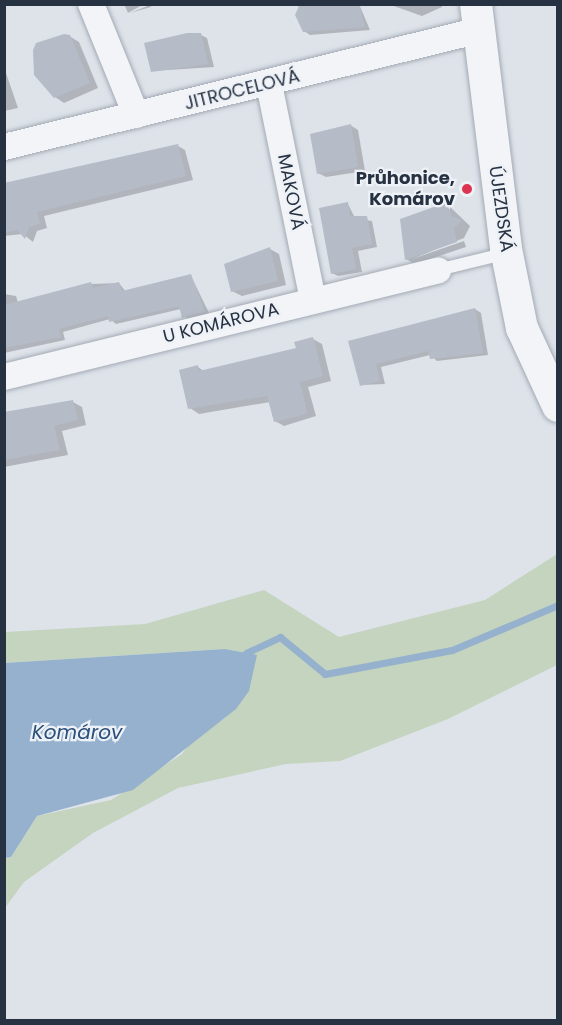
<!DOCTYPE html>
<meta charset="utf-8">
<style>
body{margin:0}
#map{position:relative;width:562px;height:1025px;overflow:hidden;background:#dee3ea;font-family:Poppins,sans-serif}
div>[style]{position:absolute}
.green>*{inset:0;background:#c4d4bf}
.water>*{inset:0;background:#95b1ce}
.shadow>*{inset:0;background:#0003}
.stream>*{height:7px;margin:-3.5px;padding:0 3.5px;transform-origin:3.5px;border-radius:3.5px;background:#95b1ce}
.building>*{inset:0;background:#b5bcc7}
.roads{filter:drop-shadow(0 0 2px #a3aab4) drop-shadow(0 0 2px #a3aab4)}
.service>*{height:12px;margin:-6px;padding:0 6px;transform-origin:6px;border-radius:6px;background:#f2f4f7}
.minor>*{height:26px;margin:-13px;padding:0 13px;transform-origin:13px;border-radius:13px;background:#f2f4f7}
.tertiary>*{height:32px;margin:-16px;padding:0 16px;transform-origin:16px;border-radius:16px;background:#f2f4f7}
.dots>*{width:16px;height:16px;translate:-50% -50%;box-sizing:border-box;border:3px solid #eef2f7;border-radius:50%}
span{translate:-50% -50%;white-space:nowrap;text-align:center;line-height:1.15;-webkit-text-stroke:4.5px #eef2f7;paint-order:stroke}
.street-label{font-size:18px;color:#263142}
.poi-label{font-size:18px;color:#263142;font-weight:700}
.right{translate:-100% -50%;text-align:right}
.water-label{font-size:20px;color:#2b507b;font-style:italic}
.frame{position:absolute;inset:0;border:6px solid #263142;pointer-events:none}
</style>
<div id="map">
<div class="green">
<i style="clip-path:polygon(557px 554px,557px 665px,448px 719px,340px 761px,286px 764px,178px 788px,93px 833px,24px 882px,5px 908px,5px 858px,11px 857px,37px 816px,111px 800px,182px 754px,192px 740px,225px 718px,256px 655px,225px 649px,5px 663px,5px 632px,145px 624px,264px 590px,339px 637px,485px 600px)"></i>
</div>
<div class="water">
<i style="clip-path:polygon(225px 649px,257px 655px,249px 691px,236px 709px,133px 790px,37px 816px,11px 857px,5px 858px,5px 663px)"></i>
</div>
<div class="shadow">
<i style="clip-path:polygon(124px 4px,144px 4px,128px 13px)"></i>
<i style="clip-path:polygon(298px 4px,359px 4px,370px 30px,310px 35px,304px 31px)"></i>
<i style="clip-path:polygon(388px 4px,442px 4px,442px 7px,422px 16px)"></i>
<i style="clip-path:polygon(150px 5px,151px 7px,130px 13px)"></i>
<i style="clip-path:polygon(201px 35px,207px 38px,214px 67px,153px 71px)"></i>
<i style="clip-path:polygon(69px 36px,79px 42px,98px 88px,64px 103px,55px 97px)"></i>
<i style="clip-path:polygon(4px 67px,18px 108px,4px 111px)"></i>
<i style="clip-path:polygon(350px 125px,358px 130px,365px 171px,326px 177px,318px 173px)"></i>
<i style="clip-path:polygon(178px 146px,185px 150px,193px 180px,44px 216px,47px 228px,37px 231px,33px 242px,23px 234px,4px 236px,4px 186px)"></i>
<i style="clip-path:polygon(348px 204px,355px 218px,372px 221px,377px 247px,358px 251px,362px 272px,338px 276px,332px 273px)"></i>
<i style="clip-path:polygon(447px 204px,470px 226px,464px 238px,412px 259px,464px 241px,466px 247px,415px 264px,406px 259px)"></i>
<i style="clip-path:polygon(270px 249px,279px 254px,286px 285px,242px 296px,232px 291px)"></i>
<i style="clip-path:polygon(191px 276px,210px 315px,188px 320px,181px 309px,116px 324px,110px 319px,63px 332px,65px 340px,4px 353px,4px 294px,16px 296px,18px 303px,91px 284px,119px 283px,126px 292px)"></i>
<i style="clip-path:polygon(475px 309px,481px 313px,488px 355px,437px 361px,430px 355px,381px 367px,385px 384px,362px 385px,350px 342px)"></i>
<i style="clip-path:polygon(313px 339px,322px 344px,331px 381px,308px 387px,316px 416px,284px 426px,275px 421px,270px 402px,199px 414px,190px 408px,198px 367px,205px 372px,297px 350px)"></i>
<i style="clip-path:polygon(73px 402px,82px 407px,86px 425px,62px 431px,68px 455px,4px 467px,4px 415px)"></i>
</div>
<div class="stream">
<i style="left:246px;top:653px;width:38px;rotate:-25deg"></i>
<i style="left:280px;top:637px;width:58px;rotate:39.4deg"></i>
<i style="left:325px;top:674px;width:129px;rotate:-10.7deg"></i>
<i style="left:452px;top:650px;width:115px;rotate:-23deg"></i>
</div>
<div class="building">
<i style="clip-path:polygon(300px 4px,359px 4px,365px 27px,303px 32px,295px 15px)"></i>
<i style="clip-path:polygon(187px 33px,201px 33px,208px 64px,151px 72px,144px 43px)"></i>
<i style="clip-path:polygon(64px 34px,70px 35px,90px 83px,54px 98px,34px 75px,33px 50px,36px 43px)"></i>
<i style="clip-path:polygon(351px 124px,358px 167px,317px 174px,310px 134px)"></i>
<i style="clip-path:polygon(178px 144px,186px 176px,37px 212px,40px 224px,29px 227px,25px 239px,17px 230px,4px 233px,4px 183px)"></i>
<i style="clip-path:polygon(348px 202px,350px 216px,367px 216px,372px 244px,352px 248px,356px 269px,331px 274px,319px 208px)"></i>
<i style="clip-path:polygon(448px 202px,451px 216px,462px 220px,454px 228px,457px 242px,405px 260px,400px 219px)"></i>
<i style="clip-path:polygon(270px 247px,278px 281px,231px 292px,224px 264px)"></i>
<i style="clip-path:polygon(191px 274px,205px 312px,182px 318px,179px 306px,109px 322px,108px 316px,59px 329px,61px 337px,4px 348px,4px 305px,91px 282px,93px 288px,119px 282px,122px 291px)"></i>
<i style="clip-path:polygon(475px 308px,483px 353px,430px 359px,428px 351px,376px 364px,380px 381px,360px 386px,348px 341px)"></i>
<i style="clip-path:polygon(313px 337px,323px 376px,300px 382px,307px 412px,303px 415px,274px 422px,267px 396px,188px 409px,179px 370px,198px 365px,199px 371px,296px 348px,294px 342px)"></i>
<i style="clip-path:polygon(73px 400px,78px 420px,54px 426px,60px 450px,4px 460px,4px 412px)"></i>
</div>
<div class="roads">
<div class="service">
<i style="left:438px;top:270px;width:71px;rotate:-13.8deg"></i>
</div>
<div class="minor">
<i style="left:91px;top:4px;width:120px;rotate:67.9deg"></i>
<i style="left:269px;top:84px;width:220px;rotate:78.5deg"></i>
<i style="left:4px;top:147px;width:488px;rotate:-13.8deg"></i>
<i style="left:4px;top:377px;width:447px;rotate:-13.8deg"></i>
</div>
<div class="tertiary">
<i style="left:476px;top:4px;width:247px;rotate:83deg"></i>
<i style="left:506px;top:249px;width:81px;rotate:78.6deg"></i>
<i style="left:522px;top:328px;width:86px;rotate:65.2deg"></i>
</div>
</div>
<div class="dots">
<i style="left:467px;top:189px;background:#dd3551"></i>
</div>
<div class="street-label">
<span style="left:242px;top:90px;rotate:-14deg">JITROCELOVÁ</span>
<span style="left:291px;top:192px;rotate:79deg">MAKOVÁ</span>
<span style="left:501px;top:209px;rotate:82deg">ÚJEZDSKÁ</span>
<span style="left:221px;top:323px;rotate:-14deg">U KOMÁROVA</span>
</div>
<div class="poi-label">
<span class="right" style="left:455px;top:189px">Průhonice,<br>Komárov</span>
</div>
<div class="water-label">
<span style="left:77px;top:732px">Komárov</span>
</div>
<div class="frame"></div>
</div>
